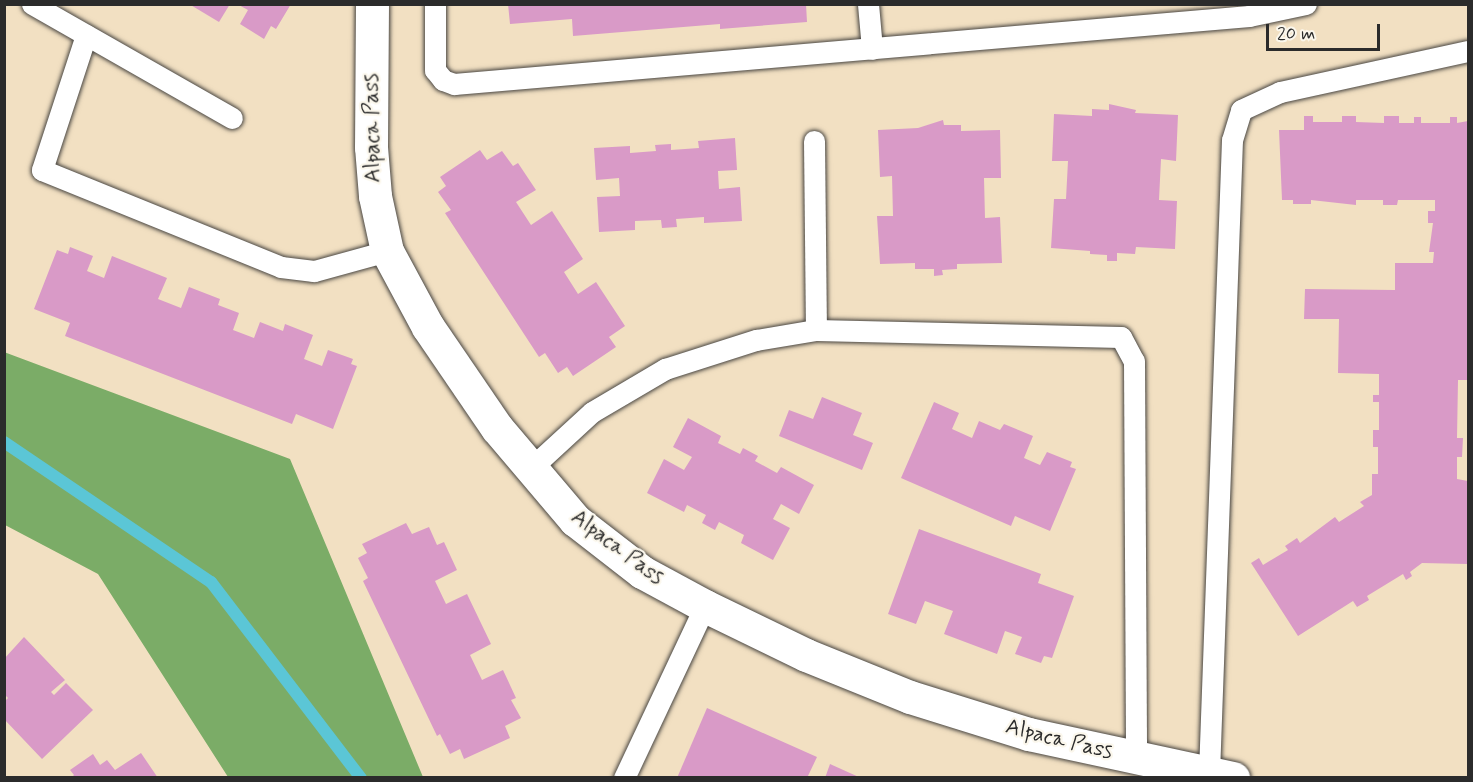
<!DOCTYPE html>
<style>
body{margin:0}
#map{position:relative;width:1473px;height:782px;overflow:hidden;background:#f2e0c2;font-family:Mynerve,sans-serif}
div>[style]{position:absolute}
.forest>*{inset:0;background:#7bac67}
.stream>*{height:12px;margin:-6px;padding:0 6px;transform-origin:6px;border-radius:6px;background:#5bc6d6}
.building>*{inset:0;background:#d99ac7}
.roads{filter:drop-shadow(0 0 2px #494642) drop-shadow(0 0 2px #494642)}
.service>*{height:21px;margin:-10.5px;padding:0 10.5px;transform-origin:10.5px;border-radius:10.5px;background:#fff}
.minor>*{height:33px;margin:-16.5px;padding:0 16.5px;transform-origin:16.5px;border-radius:16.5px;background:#fff}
span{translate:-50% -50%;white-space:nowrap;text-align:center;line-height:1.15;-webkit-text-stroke:4.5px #fbf7ec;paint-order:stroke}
.street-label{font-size:22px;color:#2b2b2b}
.frame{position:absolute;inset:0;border:6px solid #2b2b2b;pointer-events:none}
.scale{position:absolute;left:1266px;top:24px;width:114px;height:27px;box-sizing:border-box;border:3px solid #2b2b2b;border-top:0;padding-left:8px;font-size:18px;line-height:21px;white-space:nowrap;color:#2b2b2b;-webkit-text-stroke:4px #fbf7ec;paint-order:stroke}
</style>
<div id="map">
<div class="forest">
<i style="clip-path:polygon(4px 352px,290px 459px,423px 777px,228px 777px,98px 574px,5px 525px)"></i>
</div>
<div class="stream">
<i style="left:4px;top:442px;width:250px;rotate:34.1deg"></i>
<i style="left:211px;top:582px;width:247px;rotate:52.6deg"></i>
</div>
<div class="building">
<i style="clip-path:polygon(189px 4px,230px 4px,219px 22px)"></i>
<i style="clip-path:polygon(237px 4px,291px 4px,276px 29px,271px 26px,264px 39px,240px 24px,248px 10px)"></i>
<i style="clip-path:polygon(508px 4px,806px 4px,807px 22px,720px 29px,720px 24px,573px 36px,572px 19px,510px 24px)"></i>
<i style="clip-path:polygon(1109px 104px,1136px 110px,1135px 113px,1178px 115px,1176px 161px,1161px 159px,1159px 200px,1177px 201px,1175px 249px,1136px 247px,1135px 254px,1117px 253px,1117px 261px,1107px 261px,1107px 255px,1090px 254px,1090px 251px,1051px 248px,1054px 199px,1066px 199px,1068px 161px,1052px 161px,1054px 114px,1092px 116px,1092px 109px,1109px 110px)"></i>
<i style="clip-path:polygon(1304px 116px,1313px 116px,1313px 122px,1342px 122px,1342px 116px,1356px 116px,1356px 122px,1384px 123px,1384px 116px,1399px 116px,1399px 123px,1414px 123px,1414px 117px,1421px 117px,1421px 123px,1450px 123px,1450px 117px,1457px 117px,1457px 123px,1468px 121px,1468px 380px,1458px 380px,1457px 438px,1463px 438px,1462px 457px,1457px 457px,1457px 479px,1468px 481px,1468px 564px,1422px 563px,1410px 572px,1412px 576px,1406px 580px,1403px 574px,1367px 596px,1369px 600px,1357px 607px,1353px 601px,1298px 636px,1251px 563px,1259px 558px,1263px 565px,1288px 550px,1285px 546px,1297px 538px,1300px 543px,1335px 517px,1339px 522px,1364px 506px,1360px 502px,1372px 495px,1372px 474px,1378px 474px,1378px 447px,1373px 447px,1373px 430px,1379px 430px,1379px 402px,1373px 402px,1373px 395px,1379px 395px,1379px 374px,1338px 373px,1339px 319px,1304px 319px,1305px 289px,1395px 290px,1395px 263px,1433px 263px,1434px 252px,1429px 252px,1433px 223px,1428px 223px,1428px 211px,1435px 211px,1435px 200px,1398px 200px,1397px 205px,1383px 205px,1383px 200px,1356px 200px,1356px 205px,1311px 200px,1311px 204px,1293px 204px,1293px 200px,1282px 200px,1279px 130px,1304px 130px)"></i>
<i style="clip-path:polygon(943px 120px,944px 125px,961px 125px,961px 131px,1000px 130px,1001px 178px,984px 178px,985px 218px,1000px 217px,1002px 263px,957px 264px,957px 269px,942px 270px,943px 275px,934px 276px,934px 269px,915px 269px,915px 263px,880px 264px,877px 216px,893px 216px,892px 176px,880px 177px,878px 130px,918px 128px)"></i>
<i style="clip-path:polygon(735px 138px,737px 170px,718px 171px,719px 189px,740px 187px,742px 221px,704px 223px,704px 217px,676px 219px,677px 227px,662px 228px,661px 220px,635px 221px,635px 230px,599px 232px,597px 197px,620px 196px,619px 178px,596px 180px,594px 148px,630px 146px,630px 153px,656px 151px,655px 145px,671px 144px,671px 150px,699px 148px,698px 141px)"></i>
<i style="clip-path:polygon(480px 150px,487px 160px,502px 151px,513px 166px,518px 163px,536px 190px,516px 202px,531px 225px,552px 211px,583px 259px,564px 272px,578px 294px,596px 282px,625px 326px,609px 337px,616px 347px,573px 376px,567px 367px,558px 373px,545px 353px,539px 357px,445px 213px,451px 210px,438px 192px,446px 186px,440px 177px)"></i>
<i style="clip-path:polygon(70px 247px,93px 256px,87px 271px,104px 278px,112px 256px,167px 278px,158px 299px,181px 308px,189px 287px,220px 299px,218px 305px,239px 313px,233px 330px,254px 338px,260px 322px,283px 331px,285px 324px,313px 335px,304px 359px,322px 366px,328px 350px,353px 359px,351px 364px,357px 366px,333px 429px,296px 414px,292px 424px,65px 336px,70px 323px,34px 309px,57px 250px,68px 254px)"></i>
<i style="clip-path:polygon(822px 397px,862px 413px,853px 435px,873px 443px,862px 470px,779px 436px,789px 410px,813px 419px)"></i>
<i style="clip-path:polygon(934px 402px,959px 413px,952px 429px,972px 438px,979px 421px,1000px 430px,1004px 424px,1033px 436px,1024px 458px,1040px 465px,1047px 452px,1072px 462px,1070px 467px,1076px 469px,1050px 531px,1015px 516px,1011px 526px,901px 478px)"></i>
<i style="clip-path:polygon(688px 418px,721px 436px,718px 443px,740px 454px,743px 448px,758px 456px,755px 461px,777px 473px,781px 467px,814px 485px,799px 514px,781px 504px,773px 519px,790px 528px,773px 560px,741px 543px,744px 535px,719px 522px,715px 530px,702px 523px,706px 515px,687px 505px,684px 512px,647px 493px,664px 459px,684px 470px,692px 457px,673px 447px)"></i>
<i style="clip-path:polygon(406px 523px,412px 534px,429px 527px,437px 545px,444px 542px,457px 570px,435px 581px,446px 604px,467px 594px,491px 644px,470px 655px,482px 680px,503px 670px,516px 698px,511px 700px,521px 718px,505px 726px,510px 738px,464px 759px,460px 749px,450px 754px,440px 734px,437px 736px,363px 581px,368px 578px,358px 558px,367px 553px,362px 544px)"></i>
<i style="clip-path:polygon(919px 529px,1041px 574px,1038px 583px,1074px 596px,1052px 658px,1044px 656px,1041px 663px,1015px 654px,1022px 637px,1005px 631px,997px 654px,944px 634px,953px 611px,925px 601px,916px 624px,888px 614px)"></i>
<i style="clip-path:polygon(24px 637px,65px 680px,51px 692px,54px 695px,66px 683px,93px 710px,42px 759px,4px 719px,4px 702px,8px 698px,4px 694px,4px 659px)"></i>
<i style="clip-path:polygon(707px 708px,817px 757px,807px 778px,677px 778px)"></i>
<i style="clip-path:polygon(141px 753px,158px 778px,71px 778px,74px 775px,70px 770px,93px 754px,100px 765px,107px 760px,115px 770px)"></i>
<i style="clip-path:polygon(830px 764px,861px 778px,825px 778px)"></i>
</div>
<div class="roads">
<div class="service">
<i style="left:32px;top:4px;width:230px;rotate:29.7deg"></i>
<i style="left:435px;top:4px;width:66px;rotate:90deg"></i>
<i style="left:435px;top:70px;width:13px;rotate:51deg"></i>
<i style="left:443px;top:80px;width:12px;rotate:20deg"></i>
<i style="left:454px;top:84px;width:798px;rotate:-4.89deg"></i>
<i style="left:1249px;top:16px;width:58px;rotate:-11.9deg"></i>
<i style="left:868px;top:4px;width:45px;rotate:84.9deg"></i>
<i style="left:86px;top:35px;width:142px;rotate:108.1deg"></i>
<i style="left:42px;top:170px;width:258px;rotate:22.1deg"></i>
<i style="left:281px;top:267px;width:33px;rotate:7deg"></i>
<i style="left:314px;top:271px;width:76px;rotate:-15.3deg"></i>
<i style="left:814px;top:141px;width:189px;rotate:89.4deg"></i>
<i style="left:530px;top:469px;width:84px;rotate:-42.6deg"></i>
<i style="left:592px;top:412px;width:85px;rotate:-30.5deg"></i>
<i style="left:665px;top:369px;width:96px;rotate:-17.7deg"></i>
<i style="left:756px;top:340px;width:61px;rotate:-9.5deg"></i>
<i style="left:816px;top:330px;width:305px;rotate:1.3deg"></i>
<i style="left:1121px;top:337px;width:27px;rotate:62deg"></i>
<i style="left:1134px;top:361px;width:398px;rotate:89.7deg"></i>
<i style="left:1209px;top:773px;width:633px;rotate:-87.92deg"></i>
<i style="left:1232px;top:140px;width:31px;rotate:-73deg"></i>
<i style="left:1241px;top:110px;width:43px;rotate:-24.8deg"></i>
<i style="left:1280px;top:92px;width:192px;rotate:-12.3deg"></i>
<i style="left:624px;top:778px;width:190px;rotate:-64.8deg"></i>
</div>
<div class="minor">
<i style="left:372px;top:4px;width:143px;rotate:90.4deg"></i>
<i style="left:371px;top:147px;width:49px;rotate:85.3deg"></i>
<i style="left:375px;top:196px;width:56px;rotate:77.7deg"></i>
<i style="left:387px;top:251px;width:86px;rotate:61.7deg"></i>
<i style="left:428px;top:327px;width:122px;rotate:55.7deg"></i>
<i style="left:497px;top:428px;width:121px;rotate:49.7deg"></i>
<i style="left:575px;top:520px;width:85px;rotate:37.8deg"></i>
<i style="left:642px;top:572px;width:72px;rotate:28.4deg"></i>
<i style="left:705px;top:606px;width:112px;rotate:25.9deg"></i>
<i style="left:806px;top:655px;width:112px;rotate:22deg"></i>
<i style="left:910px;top:697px;width:125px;rotate:17.3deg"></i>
<i style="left:1029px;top:734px;width:209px;rotate:12.2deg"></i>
</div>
</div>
<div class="street-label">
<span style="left:373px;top:128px;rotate:-91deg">Alpaca Pass</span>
<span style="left:617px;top:548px;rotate:37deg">Alpaca Pass</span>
<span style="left:1059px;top:740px;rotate:14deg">Alpaca Pass</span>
</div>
<div class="frame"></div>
<div class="scale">20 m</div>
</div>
